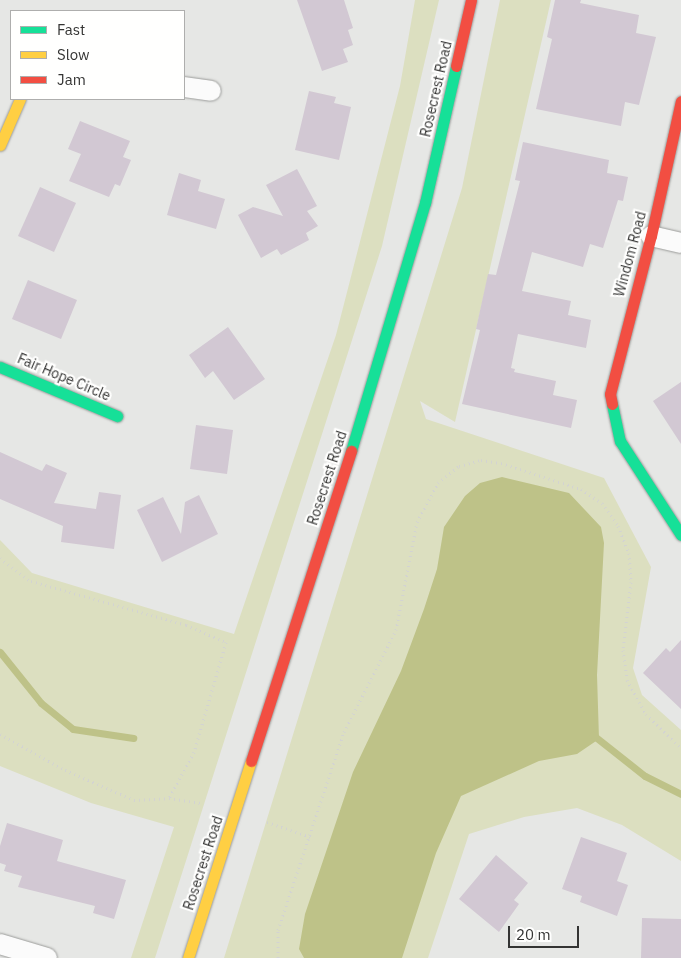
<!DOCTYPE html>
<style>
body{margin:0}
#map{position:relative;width:681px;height:958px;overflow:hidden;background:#e6e7e5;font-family:"IBM Plex Sans",sans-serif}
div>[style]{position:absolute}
.green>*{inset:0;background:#dcdfc0}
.water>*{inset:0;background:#bec288}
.stream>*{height:7px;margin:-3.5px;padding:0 3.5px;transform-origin:3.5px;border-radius:3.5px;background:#bec288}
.building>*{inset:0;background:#d2c8d3}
.path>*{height:3px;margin-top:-1.5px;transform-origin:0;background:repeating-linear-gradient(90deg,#d3d3d2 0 1px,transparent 0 5px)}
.roads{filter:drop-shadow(0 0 1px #9b9c9a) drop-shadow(0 0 1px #9b9c9a)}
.street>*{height:20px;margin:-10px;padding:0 10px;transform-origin:10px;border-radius:10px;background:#fbfbfb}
.fast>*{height:11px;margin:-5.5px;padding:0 5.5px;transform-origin:5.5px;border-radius:5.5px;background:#16e098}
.slow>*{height:11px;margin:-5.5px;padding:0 5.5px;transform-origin:5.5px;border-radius:5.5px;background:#ffcf43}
.jam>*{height:11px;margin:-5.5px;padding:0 5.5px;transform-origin:5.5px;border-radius:5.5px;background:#f24e42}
span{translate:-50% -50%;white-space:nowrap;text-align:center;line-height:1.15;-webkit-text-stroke:4.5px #fffffe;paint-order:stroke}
.street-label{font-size:14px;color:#343433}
.legend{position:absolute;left:10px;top:10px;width:175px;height:90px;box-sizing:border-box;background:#fffffe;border:1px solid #aeaead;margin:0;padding:6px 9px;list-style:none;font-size:15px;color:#343433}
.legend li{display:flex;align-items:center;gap:10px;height:25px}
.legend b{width:25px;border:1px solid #aeaead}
.scale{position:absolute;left:508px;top:926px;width:71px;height:22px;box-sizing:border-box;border:2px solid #343433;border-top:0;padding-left:6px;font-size:15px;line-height:18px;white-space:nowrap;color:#343433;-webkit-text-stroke:4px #fffffe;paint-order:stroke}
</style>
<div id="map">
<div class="green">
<i style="clip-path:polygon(415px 0,439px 0,382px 246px,155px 958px,131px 958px,174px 827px,91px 803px,0 766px,0 540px,32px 573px,234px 634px,336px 335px,400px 86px)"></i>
<i style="clip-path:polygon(500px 0,551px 0,455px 422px,420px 401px,426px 419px,604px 478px,651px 567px,633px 668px,642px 695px,681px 730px,681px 861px,622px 825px,577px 808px,524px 817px,469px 834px,428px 958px,224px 958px,462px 188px)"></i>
</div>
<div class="water">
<i style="clip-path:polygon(502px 477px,569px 493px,601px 527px,604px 543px,597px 675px,599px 739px,577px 754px,539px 761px,461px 796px,436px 853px,402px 958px,304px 958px,299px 949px,305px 914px,353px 772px,401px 671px,424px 609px,437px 569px,444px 527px,465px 496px,480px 483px)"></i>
</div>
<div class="stream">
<i style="left:0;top:652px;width:65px;rotate:51.2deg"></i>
<i style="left:41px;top:703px;width:41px;rotate:39.1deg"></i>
<i style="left:73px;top:729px;width:61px;rotate:8.5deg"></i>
<i style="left:593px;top:735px;width:66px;rotate:38.3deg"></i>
<i style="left:645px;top:776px;width:40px;rotate:26.6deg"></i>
</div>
<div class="building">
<i style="clip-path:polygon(297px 0,344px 0,353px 28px,348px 30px,353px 45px,343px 49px,348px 62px,322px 71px)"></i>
<i style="clip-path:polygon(555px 0,581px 0,580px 3px,639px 15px,636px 33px,656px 37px,639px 105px,625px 102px,621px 126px,536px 109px,552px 39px,547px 37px)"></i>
<i style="clip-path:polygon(309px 91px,336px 97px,334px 103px,351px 107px,339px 160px,295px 150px)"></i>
<i style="clip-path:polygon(80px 121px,130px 141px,123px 157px,131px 160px,120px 186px,115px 184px,109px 197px,69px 181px,81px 154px,68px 149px)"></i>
<i style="clip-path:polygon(523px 142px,609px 160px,607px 173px,628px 177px,623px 201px,618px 200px,603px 248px,590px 244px,583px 267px,532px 252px,522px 291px,571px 301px,568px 315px,591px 320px,586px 348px,518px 334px,511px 368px,515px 369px,514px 372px,556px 381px,553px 395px,577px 400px,571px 428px,462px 404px,480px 330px,476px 329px,488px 274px,496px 275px,520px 181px,515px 180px)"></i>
<i style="clip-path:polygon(297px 169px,317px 206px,307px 211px,318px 226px,306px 233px,309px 240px,281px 255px,277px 249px,261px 258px,238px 215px,253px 207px,283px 216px,266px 185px)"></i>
<i style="clip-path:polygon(179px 173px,201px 180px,198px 191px,225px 199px,216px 229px,167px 215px)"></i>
<i style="clip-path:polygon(40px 187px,76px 203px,54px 252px,18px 236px)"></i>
<i style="clip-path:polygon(28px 280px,77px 300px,61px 339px,12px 319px)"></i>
<i style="clip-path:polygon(228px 327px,265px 379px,234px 400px,213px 371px,205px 378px,189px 355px)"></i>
<i style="clip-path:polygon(681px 382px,681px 444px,653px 401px)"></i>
<i style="clip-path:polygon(196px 425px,233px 430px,227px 474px,190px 469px)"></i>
<i style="clip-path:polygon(0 452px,42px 471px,46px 464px,67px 473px,54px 503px,96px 509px,99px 492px,121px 495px,114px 549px,61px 542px,63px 526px,0 499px)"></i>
<i style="clip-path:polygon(199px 495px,218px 534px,162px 562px,137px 510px,163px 497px,181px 534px,185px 502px)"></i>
<i style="clip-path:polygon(681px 640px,681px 709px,643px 673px,666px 648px,670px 652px)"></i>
<i style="clip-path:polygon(7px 823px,63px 840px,57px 861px,126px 880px,114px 919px,93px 913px,95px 906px,18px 887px,22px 876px,4px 871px,6px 865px,0 863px,0 846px)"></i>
<i style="clip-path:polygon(581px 837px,627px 853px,617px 881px,628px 885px,617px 916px,580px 902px,582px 896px,562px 889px)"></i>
<i style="clip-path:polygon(496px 855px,528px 883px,514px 900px,519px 904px,499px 932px,459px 899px)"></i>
<i style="clip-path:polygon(642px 918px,681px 919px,681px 958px,641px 958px)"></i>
</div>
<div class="path">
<i style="left:0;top:558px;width:39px;rotate:37deg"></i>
<i style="left:31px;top:581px;width:161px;rotate:15.8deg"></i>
<i style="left:186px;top:625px;width:43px;rotate:23deg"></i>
<i style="left:226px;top:642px;width:115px;rotate:106.2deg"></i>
<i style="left:194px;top:752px;width:52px;rotate:118.5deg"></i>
<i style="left:0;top:734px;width:74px;rotate:29deg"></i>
<i style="left:65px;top:770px;width:75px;rotate:23.5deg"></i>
<i style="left:134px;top:800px;width:35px;rotate:-3deg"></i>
<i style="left:169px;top:798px;width:32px;rotate:9deg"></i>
<i style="left:267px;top:822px;width:46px;rotate:18.8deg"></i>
<i style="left:278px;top:958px;width:28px;rotate:-90deg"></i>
<i style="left:278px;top:930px;width:209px;rotate:-71.6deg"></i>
<i style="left:344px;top:732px;width:114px;rotate:-63deg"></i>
<i style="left:396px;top:630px;width:110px;rotate:-79deg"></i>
<i style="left:417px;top:522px;width:44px;rotate:-61.7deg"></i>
<i style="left:438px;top:483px;width:27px;rotate:-39deg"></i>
<i style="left:459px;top:466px;width:23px;rotate:-15deg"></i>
<i style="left:481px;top:460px;width:20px;rotate:9deg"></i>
<i style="left:501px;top:463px;width:84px;rotate:18deg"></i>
<i style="left:581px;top:489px;width:25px;rotate:34deg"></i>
<i style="left:602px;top:503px;width:28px;rotate:55deg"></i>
<i style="left:618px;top:526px;width:29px;rotate:68deg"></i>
<i style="left:629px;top:553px;width:29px;rotate:86deg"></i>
<i style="left:631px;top:582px;width:68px;rotate:96.7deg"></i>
<i style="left:623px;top:650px;width:30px;rotate:82deg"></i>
<i style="left:627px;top:680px;width:39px;rotate:61deg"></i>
<i style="left:646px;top:714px;width:49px;rotate:44.2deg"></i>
</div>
<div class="roads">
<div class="street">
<i style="left:184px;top:87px;width:27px;rotate:8deg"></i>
<i style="left:651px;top:236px;width:31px;rotate:13deg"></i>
<i style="left:0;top:944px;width:49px;rotate:16.6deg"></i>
</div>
<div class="fast">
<i style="left:0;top:367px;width:127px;rotate:22.7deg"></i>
<i style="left:612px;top:404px;width:38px;rotate:78deg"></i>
<i style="left:620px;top:441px;width:112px;rotate:57deg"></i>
<i style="left:351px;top:451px;width:259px;rotate:-73.4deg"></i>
<i style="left:425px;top:203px;width:140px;rotate:-77.2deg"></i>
</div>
<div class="slow">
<i style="left:0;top:145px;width:50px;rotate:-66.5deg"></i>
<i style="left:188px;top:958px;width:207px;rotate:-72.3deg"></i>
</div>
<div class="jam">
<i style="left:456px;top:66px;width:68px;rotate:-77.2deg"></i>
<i style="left:612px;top:404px;width:10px;rotate:-101deg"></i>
<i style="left:610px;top:394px;width:163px;rotate:-75.5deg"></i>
<i style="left:651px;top:236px;width:138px;rotate:-77.5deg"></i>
<i style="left:251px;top:761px;width:326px;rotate:-72.1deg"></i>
</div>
</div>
<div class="street-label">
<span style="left:436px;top:89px;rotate:-77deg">Rosecrest Road</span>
<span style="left:630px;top:254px;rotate:-75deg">Windom Road</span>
<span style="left:64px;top:377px;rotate:23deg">Fair Hope Circle</span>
<span style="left:327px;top:478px;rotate:-72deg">Rosecrest Road</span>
<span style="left:203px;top:863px;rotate:-72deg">Rosecrest Road</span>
</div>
<ul class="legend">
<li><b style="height:6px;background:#16e098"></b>Fast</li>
<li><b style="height:6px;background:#ffcf43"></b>Slow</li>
<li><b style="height:6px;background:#f24e42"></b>Jam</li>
</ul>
<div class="scale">20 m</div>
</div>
